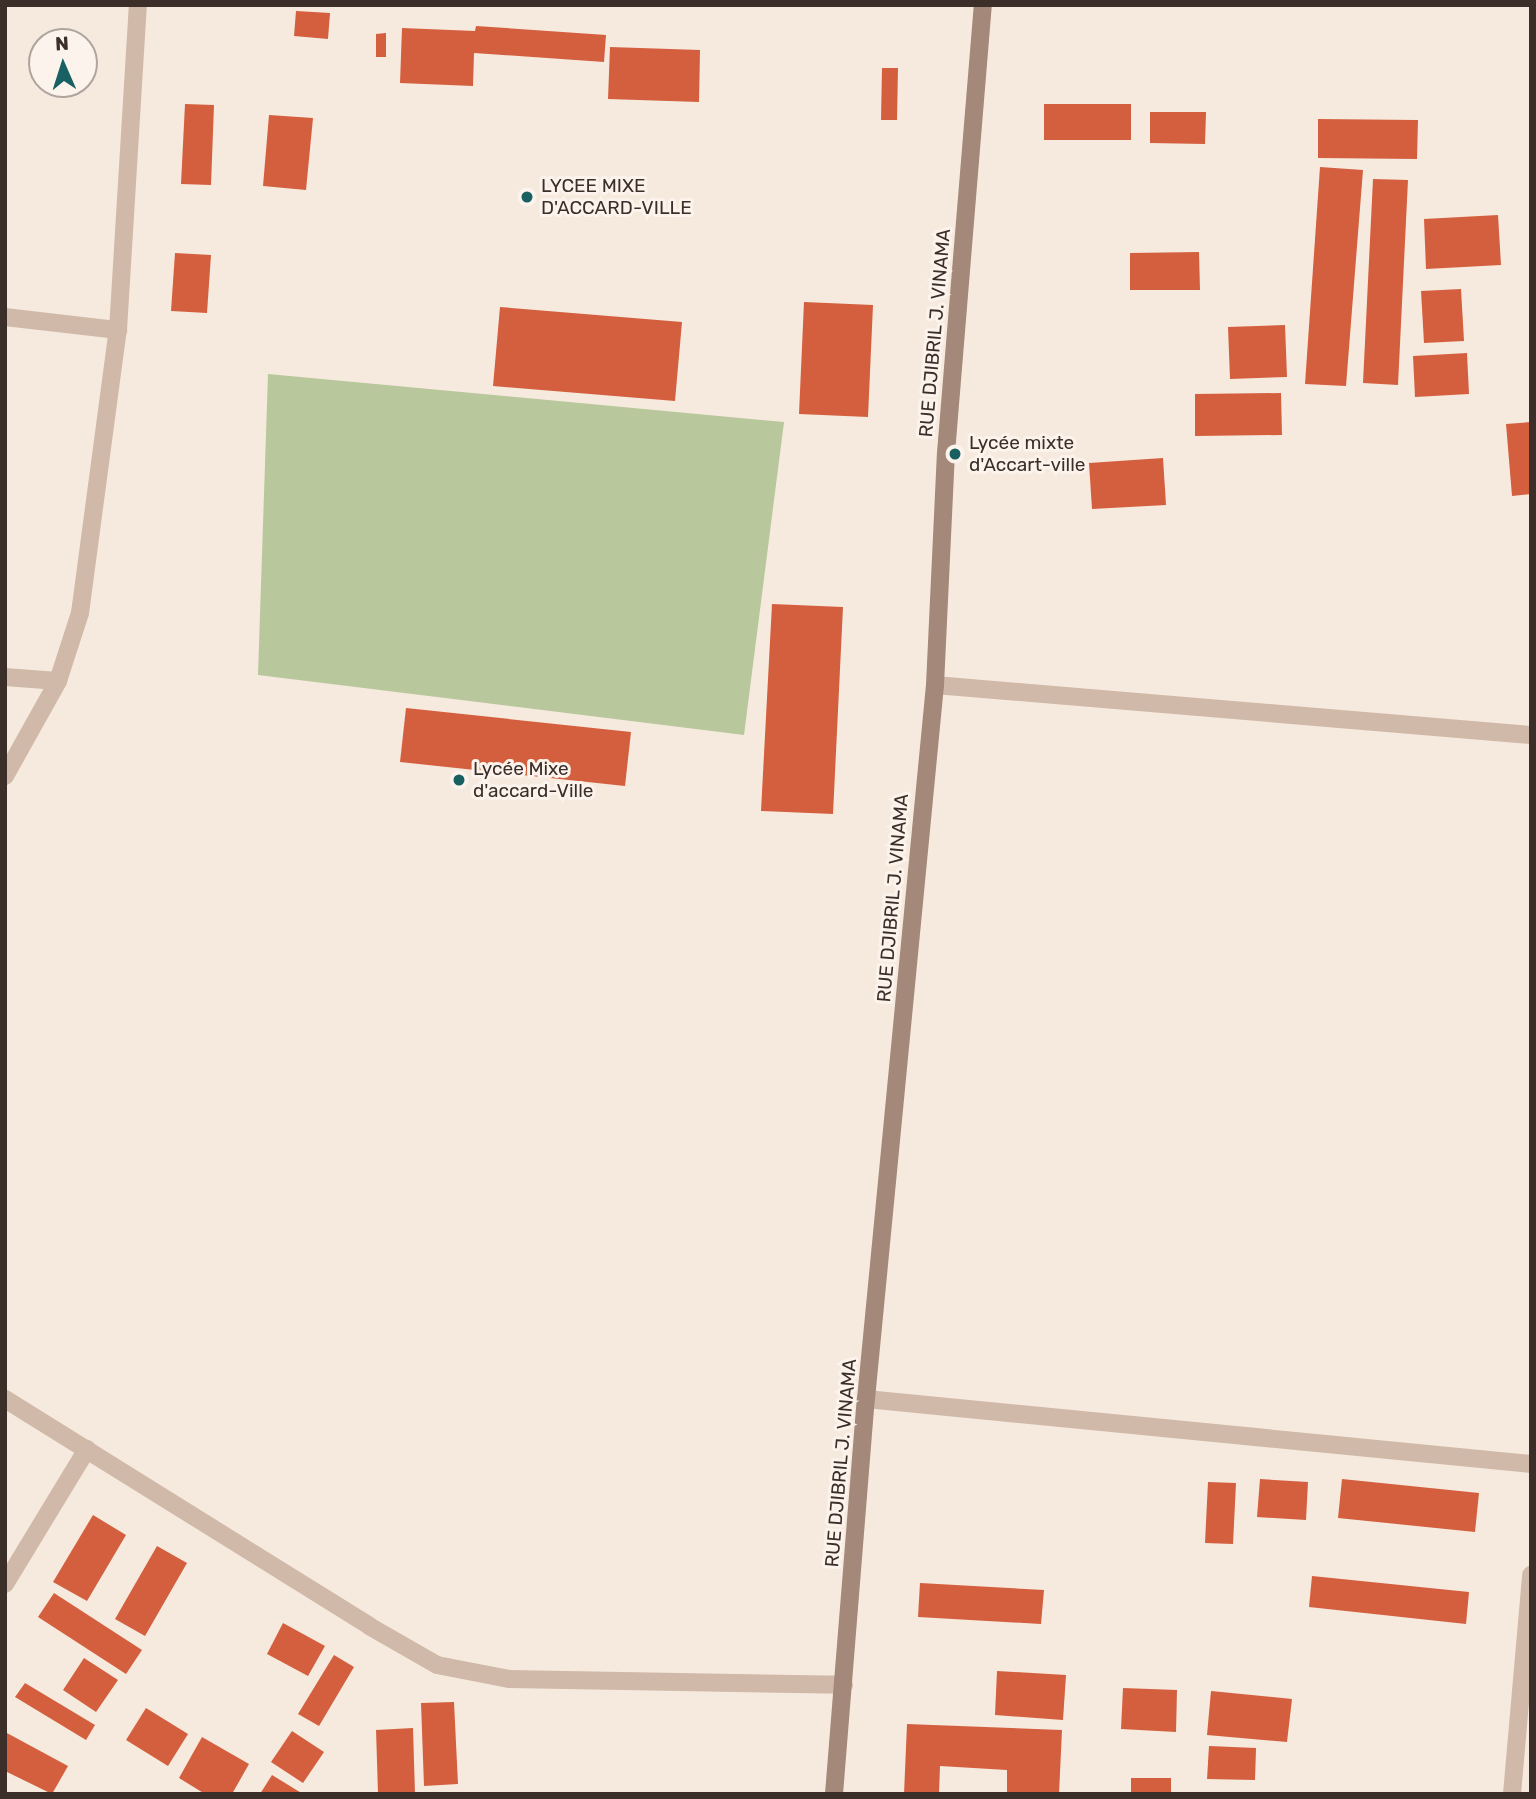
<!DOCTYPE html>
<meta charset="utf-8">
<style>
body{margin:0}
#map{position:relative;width:1536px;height:1799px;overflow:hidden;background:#f6eade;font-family:Rubik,sans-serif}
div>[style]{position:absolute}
.green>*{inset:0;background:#b9c79c}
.building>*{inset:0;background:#d45f3e}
.street>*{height:18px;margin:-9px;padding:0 9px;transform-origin:9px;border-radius:9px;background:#d0b9a8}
.secondary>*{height:18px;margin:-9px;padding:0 9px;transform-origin:9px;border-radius:9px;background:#a48879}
.dots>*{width:19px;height:19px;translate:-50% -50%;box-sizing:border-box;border:4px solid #fcf4ec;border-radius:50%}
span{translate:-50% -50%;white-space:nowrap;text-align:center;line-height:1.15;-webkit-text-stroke:6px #fcf4ec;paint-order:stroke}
.poi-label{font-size:19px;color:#3c2e29}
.left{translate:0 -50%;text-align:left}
.street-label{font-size:19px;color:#3c2e29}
.frame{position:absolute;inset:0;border:7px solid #3c2e29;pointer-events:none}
.north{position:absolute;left:28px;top:28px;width:70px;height:70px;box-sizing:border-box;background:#fcf4ec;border:2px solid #afa59e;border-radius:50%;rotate:357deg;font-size:19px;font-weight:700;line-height:28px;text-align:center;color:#3c2e29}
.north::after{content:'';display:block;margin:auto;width:24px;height:32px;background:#196063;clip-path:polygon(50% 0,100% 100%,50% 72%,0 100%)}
</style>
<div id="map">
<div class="green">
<i style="clip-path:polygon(268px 374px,784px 422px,744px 735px,258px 675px)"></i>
</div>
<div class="building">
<i style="clip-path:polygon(296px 11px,330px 13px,328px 39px,294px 36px)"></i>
<i style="clip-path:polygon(476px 26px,606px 35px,604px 62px,474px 53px,473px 86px,400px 83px,402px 28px,475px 31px)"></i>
<i style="clip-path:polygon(386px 33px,386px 57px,376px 57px,376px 34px)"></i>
<i style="clip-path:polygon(610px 47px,700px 50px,699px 102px,608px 99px)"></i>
<i style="clip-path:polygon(882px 68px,898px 68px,897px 120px,881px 120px)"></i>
<i style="clip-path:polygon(185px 104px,214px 105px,211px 185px,181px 184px)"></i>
<i style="clip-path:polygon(1044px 104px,1131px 104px,1131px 140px,1044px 140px)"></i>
<i style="clip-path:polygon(1150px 112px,1206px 112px,1205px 144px,1150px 143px)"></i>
<i style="clip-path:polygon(269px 115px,313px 118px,306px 190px,263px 186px)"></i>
<i style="clip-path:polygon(1318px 119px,1418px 120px,1417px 159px,1318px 158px)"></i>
<i style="clip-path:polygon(1320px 167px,1363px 170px,1346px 386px,1305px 384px)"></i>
<i style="clip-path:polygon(1373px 179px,1408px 180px,1398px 385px,1363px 383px)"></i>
<i style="clip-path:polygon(1498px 215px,1501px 265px,1426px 269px,1424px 219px)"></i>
<i style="clip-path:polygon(1199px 252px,1200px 290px,1130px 290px,1130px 253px)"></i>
<i style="clip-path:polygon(175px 253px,211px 255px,207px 313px,171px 311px)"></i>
<i style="clip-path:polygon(1461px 289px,1464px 341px,1424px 343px,1421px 291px)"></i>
<i style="clip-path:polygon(804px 302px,873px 305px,868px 417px,799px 414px)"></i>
<i style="clip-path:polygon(500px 307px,682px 322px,675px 401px,493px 386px)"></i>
<i style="clip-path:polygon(1285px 325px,1287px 377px,1230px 379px,1228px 327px)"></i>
<i style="clip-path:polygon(1467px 353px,1469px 394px,1415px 397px,1413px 356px)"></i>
<i style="clip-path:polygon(1281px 393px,1282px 435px,1195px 436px,1195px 394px)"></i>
<i style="clip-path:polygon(1531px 422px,1531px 494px,1512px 496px,1506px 424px)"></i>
<i style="clip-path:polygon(1163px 458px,1166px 505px,1092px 509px,1089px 463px)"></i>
<i style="clip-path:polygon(772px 604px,843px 607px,833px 814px,761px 811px)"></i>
<i style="clip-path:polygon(406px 708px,631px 732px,625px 786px,400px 762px)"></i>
<i style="clip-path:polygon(1260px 1479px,1308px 1482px,1306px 1520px,1257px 1517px)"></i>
<i style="clip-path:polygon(1342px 1479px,1479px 1493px,1475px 1532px,1338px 1518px)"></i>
<i style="clip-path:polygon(1208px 1482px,1236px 1483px,1233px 1544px,1205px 1543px)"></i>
<i style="clip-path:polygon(93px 1515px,126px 1535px,87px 1601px,53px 1582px)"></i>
<i style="clip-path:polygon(157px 1546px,187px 1563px,145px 1636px,115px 1619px)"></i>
<i style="clip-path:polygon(1312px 1576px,1469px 1592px,1466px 1624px,1309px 1607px)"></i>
<i style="clip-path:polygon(920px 1583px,1044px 1590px,1041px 1624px,918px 1617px)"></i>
<i style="clip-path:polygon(54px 1593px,142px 1650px,126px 1674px,38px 1617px)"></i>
<i style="clip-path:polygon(283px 1623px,325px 1646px,308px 1676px,267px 1654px)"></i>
<i style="clip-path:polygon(334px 1655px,354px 1667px,319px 1726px,298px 1714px)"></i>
<i style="clip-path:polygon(84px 1658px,118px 1680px,96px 1712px,63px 1690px)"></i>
<i style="clip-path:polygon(997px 1671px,1066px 1675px,1063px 1720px,995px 1715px)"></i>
<i style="clip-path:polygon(25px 1683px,95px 1725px,86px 1740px,15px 1697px)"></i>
<i style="clip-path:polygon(1123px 1688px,1177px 1690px,1176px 1732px,1121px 1729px)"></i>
<i style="clip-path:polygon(1211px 1691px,1292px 1699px,1287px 1742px,1207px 1735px)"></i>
<i style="clip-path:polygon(454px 1702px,458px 1784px,424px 1786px,421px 1703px)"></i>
<i style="clip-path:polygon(146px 1708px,188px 1734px,168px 1766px,126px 1740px)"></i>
<i style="clip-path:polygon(907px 1724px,1062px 1730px,1059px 1794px,1007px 1794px,1007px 1770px,940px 1766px,939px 1794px,904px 1794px)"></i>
<i style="clip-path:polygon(413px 1728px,415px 1794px,378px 1794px,376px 1730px)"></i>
<i style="clip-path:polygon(292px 1731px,324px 1752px,303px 1783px,271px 1762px)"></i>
<i style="clip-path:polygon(5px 1732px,68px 1766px,52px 1794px,5px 1771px)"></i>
<i style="clip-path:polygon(202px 1737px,249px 1764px,232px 1794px,205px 1794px,179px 1778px)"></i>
<i style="clip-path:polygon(1209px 1746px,1256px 1748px,1255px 1780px,1207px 1779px)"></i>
<i style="clip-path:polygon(272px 1775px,303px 1794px,260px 1794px)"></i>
<i style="clip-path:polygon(1131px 1778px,1171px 1778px,1171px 1794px,1131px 1794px)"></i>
</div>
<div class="street">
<i style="left:5px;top:317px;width:114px;rotate:6.6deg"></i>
<i style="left:5px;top:677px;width:53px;rotate:4.3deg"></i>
<i style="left:935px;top:685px;width:598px;rotate:4.8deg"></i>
<i style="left:5px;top:776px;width:109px;rotate:-60.8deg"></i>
<i style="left:58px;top:681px;width:71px;rotate:-72.1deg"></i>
<i style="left:80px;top:613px;width:286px;rotate:-82.4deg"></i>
<i style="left:118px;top:330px;width:326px;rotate:-86.5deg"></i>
<i style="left:5px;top:1399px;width:429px;rotate:31.9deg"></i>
<i style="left:369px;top:1626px;width:78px;rotate:29.8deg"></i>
<i style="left:437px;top:1665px;width:73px;rotate:11deg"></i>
<i style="left:509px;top:1679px;width:335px;rotate:1deg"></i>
<i style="left:866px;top:1399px;width:668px;rotate:5.58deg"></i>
<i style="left:5px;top:1584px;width:158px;rotate:-58.7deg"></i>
<i style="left:1512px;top:1794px;width:220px;rotate:-85deg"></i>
</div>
<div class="secondary">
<i style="left:834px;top:1794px;width:396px;rotate:-85.4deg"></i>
<i style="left:866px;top:1399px;width:717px;rotate:-84.48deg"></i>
<i style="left:935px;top:685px;width:232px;rotate:-87.3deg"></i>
<i style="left:946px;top:453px;width:450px;rotate:-85.3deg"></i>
</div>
<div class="dots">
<i style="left:527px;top:197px;background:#196063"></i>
<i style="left:955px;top:454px;background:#196063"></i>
<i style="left:459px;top:780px;background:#196063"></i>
</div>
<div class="poi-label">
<span class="left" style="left:541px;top:197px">LYCEE MIXE<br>D'ACCARD-VILLE</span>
<span class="left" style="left:969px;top:454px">Lycée mixte<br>d'Accart-ville</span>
<span class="left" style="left:473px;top:780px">Lycée Mixe<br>d'accard-Ville</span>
</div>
<div class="street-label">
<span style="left:935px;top:333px;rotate:-85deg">RUE DJIBRIL J. VINAMA</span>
<span style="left:893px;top:898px;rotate:-85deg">RUE DJIBRIL J. VINAMA</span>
<span style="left:841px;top:1463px;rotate:-85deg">RUE DJIBRIL J. VINAMA</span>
</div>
<div class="frame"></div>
<div class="north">N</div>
</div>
